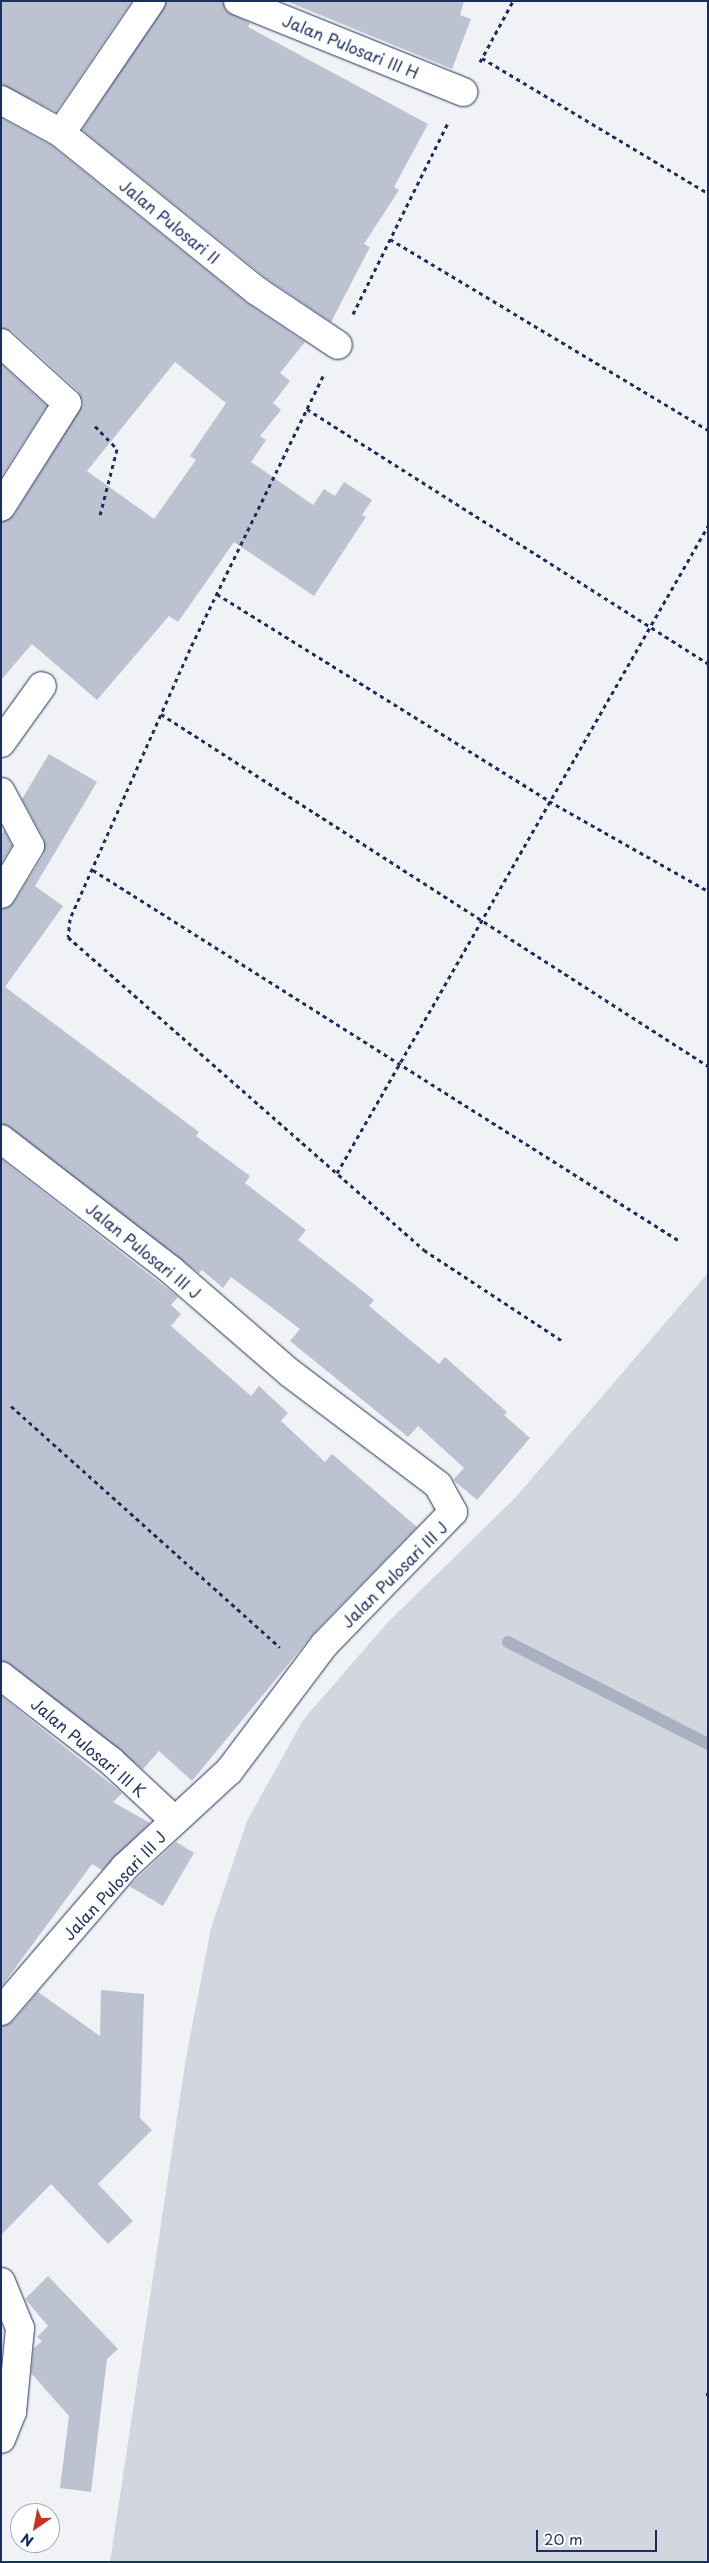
<!DOCTYPE html>
<style>
body{margin:0}
#map{position:relative;width:709px;height:2563px;overflow:hidden;background:#f1f2f5;font-family:"Playpen Sans",sans-serif}
div>[style]{position:absolute}
.green>*{inset:0;background:#d2d6df}
.stream>*{height:12px;margin:-6px;padding:0 6px;transform-origin:6px;border-radius:6px;background:#a8b0c2}
.building>*{inset:0;background:#bcc2d0}
.path>*{height:3px;margin-top:-1.5px;transform-origin:0;background:repeating-linear-gradient(90deg,#1b2f5e 0 4px,transparent 0 8px)}
.roads{filter:drop-shadow(0 0 1px #1b2f5e) drop-shadow(0 0 1px #1b2f5e)}
.street>*{height:28px;margin:-14px;padding:0 14px;transform-origin:14px;border-radius:14px;background:#fff}
span{translate:-50% -50%;white-space:nowrap;text-align:center;line-height:1.15;-webkit-text-stroke:4px #fff;paint-order:stroke}
.street-label{font-size:16px;color:#1b2f5e}
.frame{position:absolute;inset:0;border:2px solid #1b2f5e;pointer-events:none}
.north{position:absolute;left:10px;top:2503px;width:50px;height:50px;box-sizing:border-box;background:#fff;border:1px solid #a4acbf;border-radius:50%;rotate:213deg;font-size:14px;font-weight:700;line-height:20px;text-align:center;color:#1b2f5e}
.north::after{content:'';display:block;margin:auto;width:18px;height:22px;background:#c8321e;clip-path:polygon(50% 0,100% 100%,50% 72%,0 100%)}
.scale{position:absolute;left:536px;top:2530px;width:121px;height:22px;box-sizing:border-box;border:2px solid #1b2f5e;border-top:0;padding-left:6px;font-size:15px;line-height:18px;white-space:nowrap;color:#1b2f5e;-webkit-text-stroke:4px #fff;paint-order:stroke}
</style>
<div id="map">
<div class="green">
<i style="clip-path:polygon(708px 1273px,708px 2562px,110px 2562px,186px 2058px,211px 1928px,247px 1821px,303px 1720px,388px 1622px,516px 1497px)"></i>
</div>
<div class="stream">
<i style="left:508px;top:1642px;width:225px;rotate:27deg"></i>
</div>
<div class="building">
<i style="clip-path:polygon(1px 1px,132px 1px,56px 112px,1px 84px)"></i>
<i style="clip-path:polygon(166px 1px,223px 1px,226px 11px,250px 23px,248px 27px,428px 124px,394px 187px,399px 190px,364px 244px,370px 247px,331px 322px,266px 278px,82px 130px)"></i>
<i style="clip-path:polygon(286px 1px,464px 1px,460px 15px,471px 19px,452px 69px)"></i>
<i style="clip-path:polygon(evenodd,1px 118px,52px 146px,247px 303px,305px 342px,280px 373px,290px 381px,273px 403px,281px 410px,260px 436px,266px 440px,251px 462px,313px 505px,324px 489px,335px 496px,344px 482px,372px 500px,362px 515px,366px 517px,314px 596px,234px 542px,178px 622px,169px 616px,97px 700px,32px 644px,1px 680px,1px 522px,14px 515px,83px 404px,78px 391px,12px 331px,1px 328px,1px 118px,175px 362px,226px 403px,190px 456px,196px 460px,154px 519px,87px 471px,175px 362px)"></i>
<i style="clip-path:polygon(1px 364px,47px 406px,1px 477px)"></i>
<i style="clip-path:polygon(49px 754px,97px 782px,35px 886px,63px 906px,5px 987px,199px 1132px,196px 1136px,250px 1176px,245px 1183px,306px 1230px,298px 1240px,374px 1300px,369px 1306px,439px 1364px,445px 1357px,507px 1412px,504px 1415px,530px 1438px,477px 1500px,453px 1480px,464px 1468px,418px 1426px,408px 1437px,290px 1341px,300px 1329px,231px 1277px,223px 1288px,202px 1270px,199px 1273px,1px 1124px,1px 910px,14px 902px,44px 854px,44px 839px,22px 799px)"></i>
<i style="clip-path:polygon(4px 830px,12px 846px,1px 863px,1px 835px)"></i>
<i style="clip-path:polygon(1px 1159px,178px 1297px,171px 1305px,181px 1314px,171px 1326px,251px 1396px,259px 1386px,288px 1413px,281px 1421px,325px 1462px,332px 1454px,417px 1527px,313px 1634px,192px 1781px,159px 1751px,143px 1769px,1px 1661px)"></i>
<i style="clip-path:polygon(1px 1696px,122px 1793px,113px 1802px,150px 1823px,102px 1870px,92px 1864px,1px 1987px)"></i>
<i style="clip-path:polygon(176px 1842px,194px 1853px,163px 1906px,129px 1886px)"></i>
<i style="clip-path:polygon(101px 1990px,144px 1994px,140px 2118px,152px 2130px,98px 2184px,133px 2221px,108px 2244px,51px 2184px,1px 2235px,1px 2026px,13px 2021px,38px 1992px,100px 2036px)"></i>
<i style="clip-path:polygon(48px 2276px,118px 2349px,107px 2359px,91px 2492px,60px 2488px,69px 2416px,31px 2373px,34px 2348px,42px 2341px,37px 2337px,48px 2326px,25px 2299px)"></i>
</div>
<div class="path">
<i style="left:482px;top:58px;width:263px;rotate:30.9deg"></i>
<i style="left:480px;top:62px;width:69px;rotate:-61.6deg"></i>
<i style="left:390px;top:239px;width:371px;rotate:31deg"></i>
<i style="left:353px;top:314px;width:213px;rotate:-63.6deg"></i>
<i style="left:323px;top:376px;width:304px;rotate:116deg"></i>
<i style="left:190px;top:649px;width:295px;rotate:114deg"></i>
<i style="left:70px;top:919px;width:18px;rotate:96deg"></i>
<i style="left:68px;top:937px;width:474px;rotate:41.3deg"></i>
<i style="left:424px;top:1250px;width:168px;rotate:33.3deg"></i>
<i style="left:307px;top:409px;width:475px;rotate:32.4deg"></i>
<i style="left:95px;top:426px;width:32px;rotate:46deg"></i>
<i style="left:117px;top:449px;width:72px;rotate:104.4deg"></i>
<i style="left:217px;top:594px;width:391px;rotate:31.9deg"></i>
<i style="left:549px;top:801px;width:183px;rotate:29.5deg"></i>
<i style="left:161px;top:714px;width:650px;rotate:32.76deg"></i>
<i style="left:93px;top:870px;width:692px;rotate:32.31deg"></i>
<i style="left:337px;top:1173px;width:746px;rotate:-60.17deg"></i>
<i style="left:11px;top:1406px;width:361px;rotate:41.9deg"></i>
<i style="left:706px;top:2394px;width:2px"></i>
</div>
<div class="roads">
<div class="street">
<i style="left:238px;top:1px;width:243px;rotate:22deg"></i>
<i style="left:1px;top:100px;width:68px;rotate:28.8deg"></i>
<i style="left:61px;top:133px;width:252px;rotate:38.9deg"></i>
<i style="left:257px;top:291px;width:97px;rotate:33.7deg"></i>
<i style="left:61px;top:133px;width:160px;rotate:-55.7deg"></i>
<i style="left:1px;top:343px;width:89px;rotate:42.3deg"></i>
<i style="left:67px;top:403px;width:123px;rotate:122.4deg"></i>
<i style="left:1px;top:743px;width:70px;rotate:-54.3deg"></i>
<i style="left:1px;top:792px;width:61px;rotate:61.8deg"></i>
<i style="left:30px;top:846px;width:56px;rotate:121.1deg"></i>
<i style="left:1px;top:1139px;width:215px;rotate:37.6deg"></i>
<i style="left:171px;top:1270px;width:157px;rotate:40.9deg"></i>
<i style="left:290px;top:1373px;width:186px;rotate:37.1deg"></i>
<i style="left:438px;top:1485px;width:31px;rotate:61deg"></i>
<i style="left:453px;top:1512px;width:185px;rotate:134.1deg"></i>
<i style="left:324px;top:1645px;width:158px;rotate:127deg"></i>
<i style="left:229px;top:1771px;width:142px;rotate:137.3deg"></i>
<i style="left:125px;top:1867px;width:190px;rotate:130.7deg"></i>
<i style="left:1px;top:1676px;width:139px;rotate:37.7deg"></i>
<i style="left:111px;top:1761px;width:86px;rotate:43.1deg"></i>
<i style="left:1px;top:2282px;width:50px;rotate:67.6deg"></i>
<i style="left:20px;top:2328px;width:84px;rotate:95.4deg"></i>
<i style="left:12px;top:2412px;width:29px;rotate:112deg"></i>
</div>
</div>
<div class="street-label">
<span style="left:351px;top:46px;rotate:22deg">Jalan Pulosari III H</span>
<span style="left:170px;top:221px;rotate:39deg">Jalan Pulosari II</span>
<span style="left:144px;top:1250px;rotate:39deg">Jalan Pulosari III J</span>
<span style="left:394px;top:1574px;rotate:-45deg">Jalan Pulosari III J</span>
<span style="left:89px;top:1747px;rotate:40deg">Jalan Pulosari III K</span>
<span style="left:114px;top:1885px;rotate:-47deg">Jalan Pulosari III J</span>
</div>
<div class="frame"></div>
<div class="north">N</div>
<div class="scale">20 m</div>
</div>
